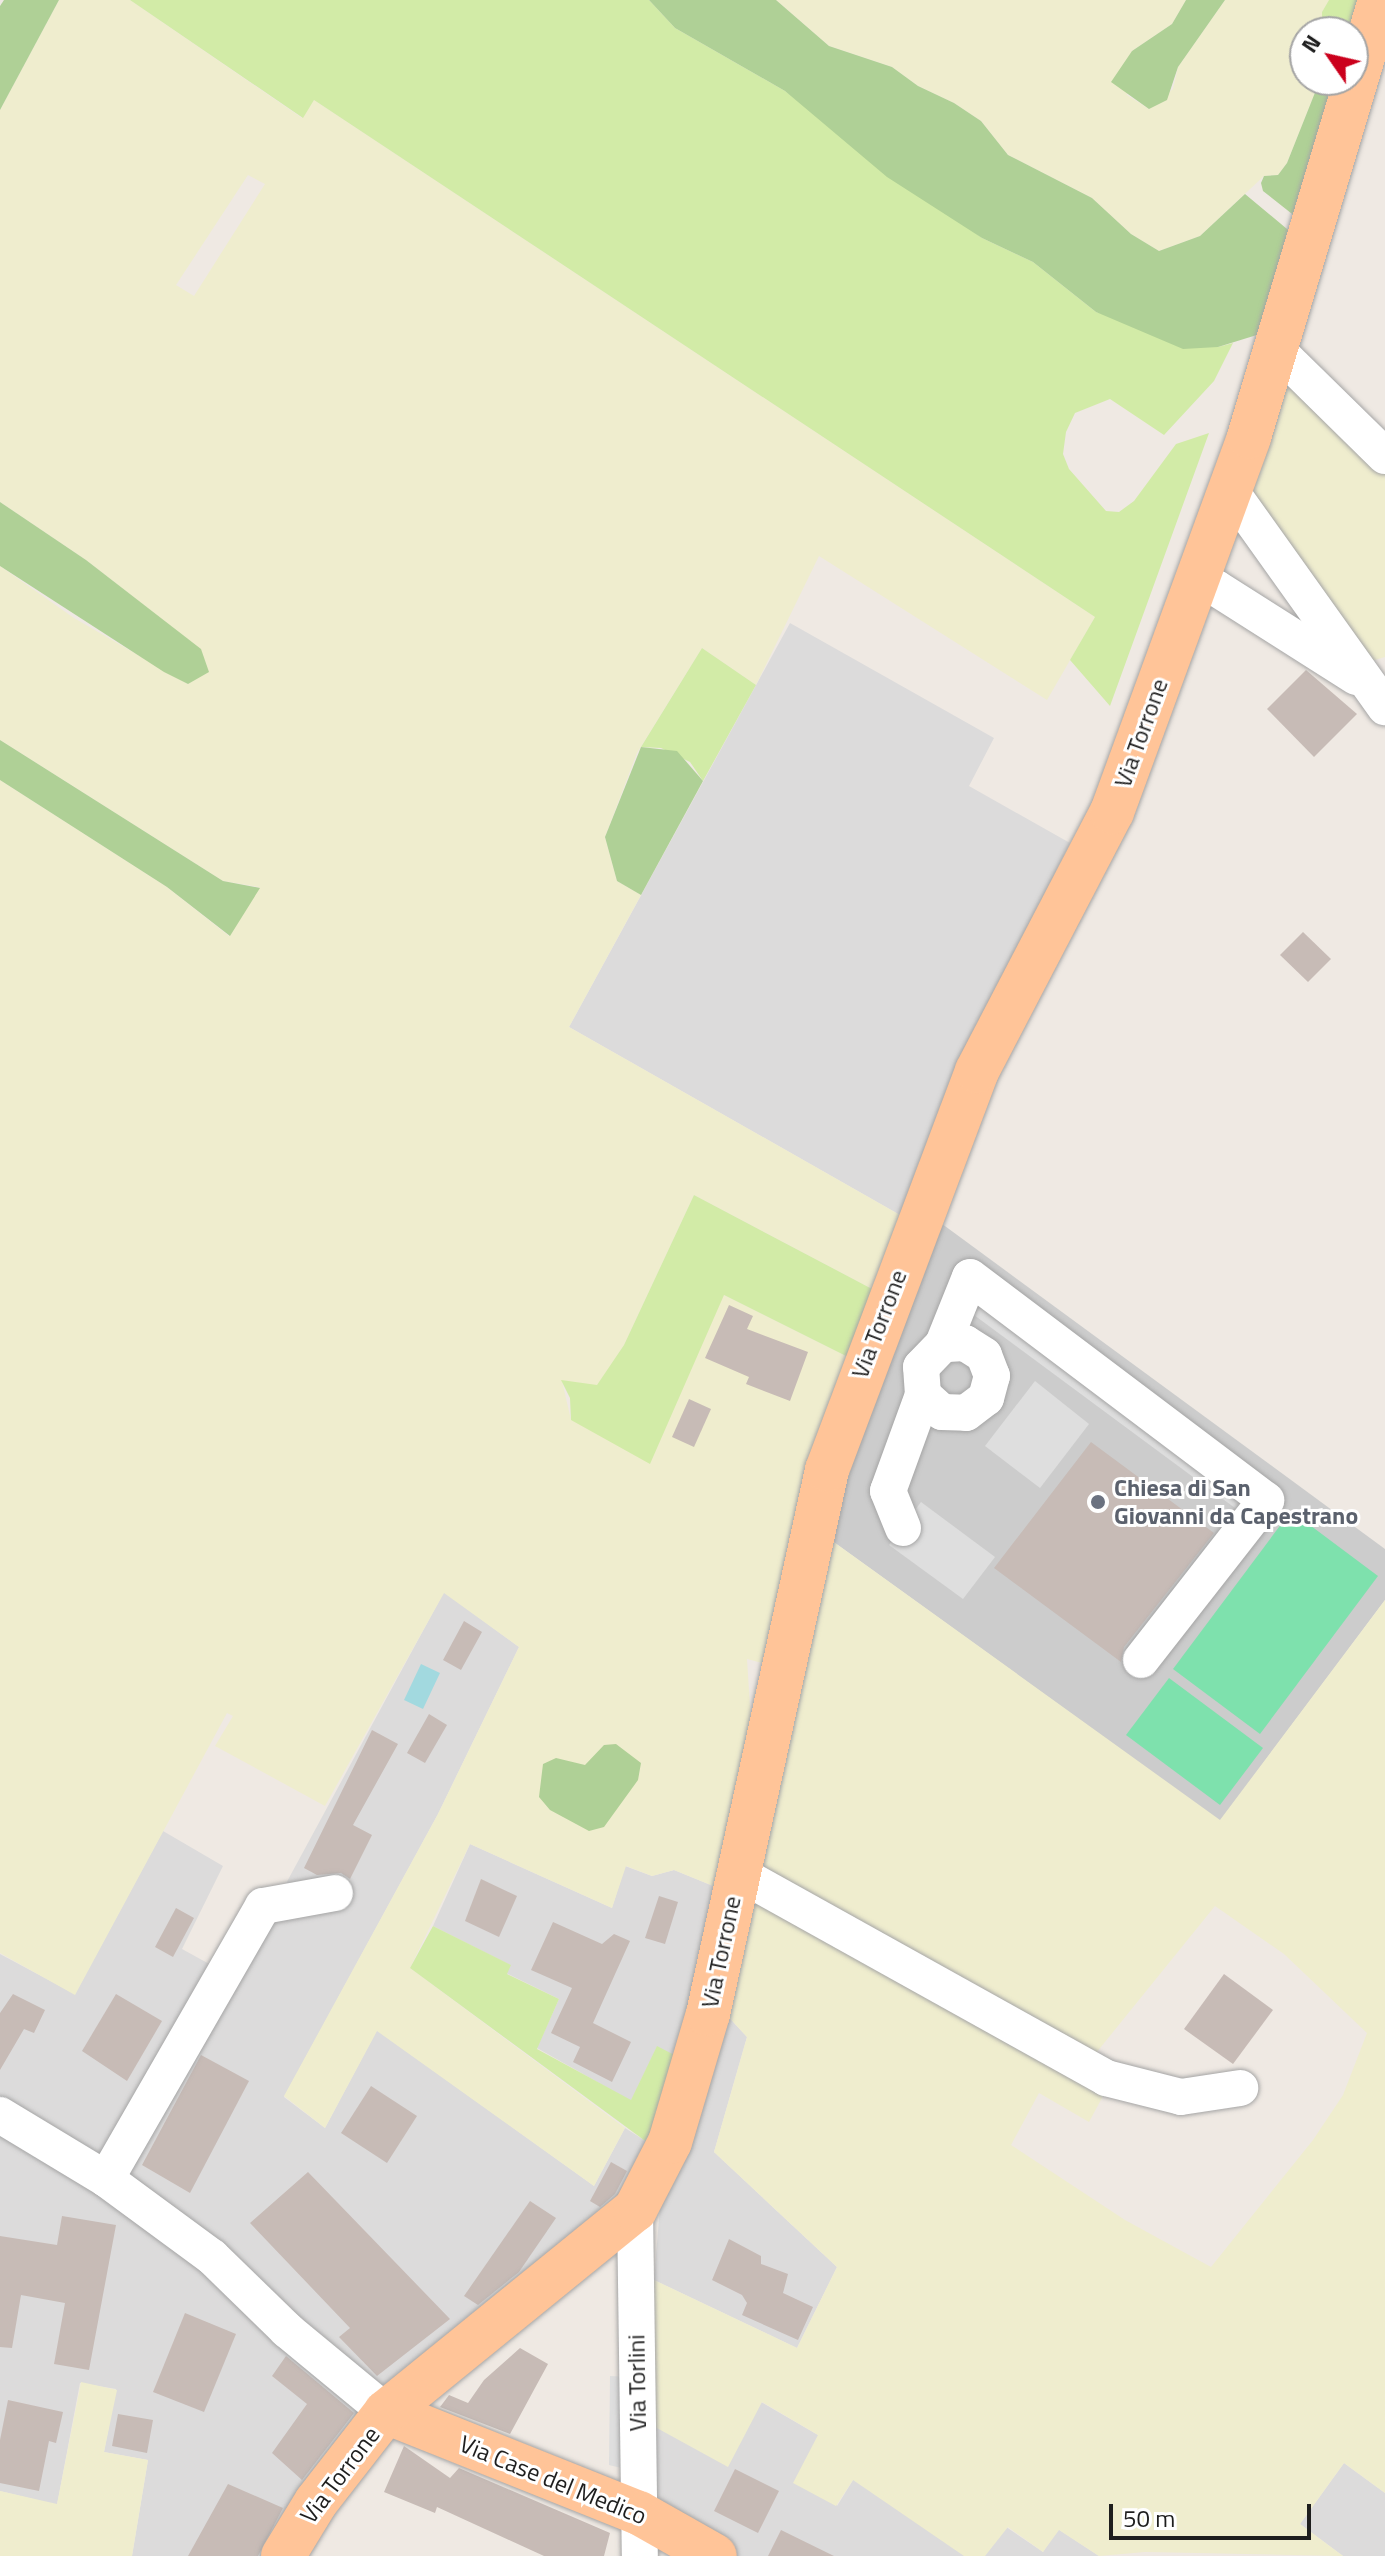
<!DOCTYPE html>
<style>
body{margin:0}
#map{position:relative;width:1385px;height:2556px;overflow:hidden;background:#efe9e3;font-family:"Titillium Web",sans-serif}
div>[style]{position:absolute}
.residential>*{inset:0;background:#dcdbdb}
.religious>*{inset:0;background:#ccc}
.farmland>*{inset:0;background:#efedce}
.grass>*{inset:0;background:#d2eba7}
.forest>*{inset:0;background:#afd096}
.pitch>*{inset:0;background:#7ee1ad}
.parking>*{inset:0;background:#dedede}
.water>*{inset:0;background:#a2d9df}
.building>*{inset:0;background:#c7bbb6}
.roads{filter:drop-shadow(0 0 2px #a5a5a5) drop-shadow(0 0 2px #a5a5a5)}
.minor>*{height:36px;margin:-18px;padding:0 18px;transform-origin:18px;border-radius:18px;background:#fff}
.major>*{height:44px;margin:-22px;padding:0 22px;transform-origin:22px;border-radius:22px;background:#ffc498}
.dots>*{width:22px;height:22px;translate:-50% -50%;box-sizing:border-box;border:4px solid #fff;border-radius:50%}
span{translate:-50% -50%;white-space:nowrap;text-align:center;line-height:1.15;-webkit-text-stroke:6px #fff;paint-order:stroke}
.street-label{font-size:24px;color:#1e1e1e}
.worship-label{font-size:24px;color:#5b616d;font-weight:700}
.left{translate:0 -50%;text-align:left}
.north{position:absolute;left:1289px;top:16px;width:80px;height:80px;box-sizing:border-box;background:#fff;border:2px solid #a5a5a5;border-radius:50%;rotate:304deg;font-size:22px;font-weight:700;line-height:32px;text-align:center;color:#1e1e1e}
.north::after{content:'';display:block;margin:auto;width:28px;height:36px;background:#cb001c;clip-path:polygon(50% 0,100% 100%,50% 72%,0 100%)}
.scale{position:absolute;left:1109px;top:2504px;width:202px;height:36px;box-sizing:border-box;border:4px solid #1e1e1e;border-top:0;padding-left:10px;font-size:24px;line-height:28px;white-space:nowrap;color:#1e1e1e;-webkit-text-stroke:6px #fff;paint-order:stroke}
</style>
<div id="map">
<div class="residential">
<i style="clip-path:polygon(790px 623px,994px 738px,969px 786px,1070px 843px,983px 1016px,900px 1215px,569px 1027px)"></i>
<i style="clip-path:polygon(444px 1592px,519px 1647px,438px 1814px,284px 2097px,325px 2128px,377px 2030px,594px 2186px,625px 2128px,652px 2145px,684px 2060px,657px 2047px,631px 2101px,537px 2048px,559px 1999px,506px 1973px,510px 1965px,433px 1926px,470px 1844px,612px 1908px,625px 1866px,652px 1876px,674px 1870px,723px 1890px,687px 2061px,668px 2122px,617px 2211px,364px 2425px,314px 2488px,275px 2556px,132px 2556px,148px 2460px,104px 2452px,116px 2389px,80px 2383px,57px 2505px,0 2491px,0 1954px,75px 1994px,163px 1831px,223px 1866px,182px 1949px,222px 1971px,269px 1893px,283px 1889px)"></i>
<i style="clip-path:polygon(723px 2011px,747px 2037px,714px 2152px,837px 2267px,797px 2348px,654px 2280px,661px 2194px)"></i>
<i style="clip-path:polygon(761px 2402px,818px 2435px,837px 2506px,853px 2480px,940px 2482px,1043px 2552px,1058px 2529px,1099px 2556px,727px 2556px,654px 2515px,655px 2427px)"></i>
<i style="clip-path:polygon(1344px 2463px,1385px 2493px,1385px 2556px,1343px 2556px,1300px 2524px)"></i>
</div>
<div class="religious">
<i style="clip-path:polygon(934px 1218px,1385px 1549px,1385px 1600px,1220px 1821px,824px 1535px)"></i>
</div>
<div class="farmland">
<i style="clip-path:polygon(evenodd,59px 0,130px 0,302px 118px,314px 100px,1095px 617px,1047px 700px,819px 556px,756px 685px,702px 648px,637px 753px,605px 837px,617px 881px,641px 895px,569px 1027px,900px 1215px,874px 1290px,694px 1195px,624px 1345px,597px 1386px,562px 1381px,571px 1420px,724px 1295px,850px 1358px,766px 1664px,747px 1659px,751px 1722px,723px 1890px,674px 1870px,652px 1876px,626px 1866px,612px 1908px,470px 1844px,410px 1968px,625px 2128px,594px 2186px,377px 2031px,325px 2128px,284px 2096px,438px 1814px,519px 1647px,444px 1593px,325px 1806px,215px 1746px,233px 1716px,227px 1713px,75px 1995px,0 1953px,0 780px,167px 887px,229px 936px,259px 887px,223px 881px,0 740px,0 566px,74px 618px,188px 684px,200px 649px,86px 560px,0 502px,0 110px,59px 0,248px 175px,265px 184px,194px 296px,176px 285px,248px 175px)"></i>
<i style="clip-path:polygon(776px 0,1186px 0,1172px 24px,1132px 51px,1127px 95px,1149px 109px,1173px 89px,1178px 67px,1225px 0,1329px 0,1322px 12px,1322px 32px,1305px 32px,1305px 80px,1320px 80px,1287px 163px,1278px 175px,1264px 176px,1200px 236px,1159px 251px,1131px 234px,1092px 198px,1008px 155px,981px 121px,954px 103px,918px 86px,892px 67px,829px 46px)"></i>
<i style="clip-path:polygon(1288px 362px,1385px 462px,1385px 657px,1365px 663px,1242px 489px)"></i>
<i style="clip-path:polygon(824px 1535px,1220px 1820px,1385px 1600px,1385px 2493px,1344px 2463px,1300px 2524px,1343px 2556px,1145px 2552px,1099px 2556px,1059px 2530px,1043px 2552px,1008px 2527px,985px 2556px,964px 2556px,853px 2480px,836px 2506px,793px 2483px,818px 2435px,762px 2402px,728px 2467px,655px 2427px,654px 2280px,797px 2348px,837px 2267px,714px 2152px,747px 2037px,723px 2011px,753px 1885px,1109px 2085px,1089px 2122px,1039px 2093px,1011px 2145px,1125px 2220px,1211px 2267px,1313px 2140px,1343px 2095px,1367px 2033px,1284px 1954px,1215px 1906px,1092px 2058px,758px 1869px)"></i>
<i style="clip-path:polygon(81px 2382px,117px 2390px,104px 2452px,148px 2460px,132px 2556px,0 2556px,0 2491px,57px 2504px)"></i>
</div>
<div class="grass">
<i style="clip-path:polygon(130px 0,649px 0,675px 28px,785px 91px,982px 238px,1033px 262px,1096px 312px,1218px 347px,1233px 343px,1214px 381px,1164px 435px,1110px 399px,1075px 413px,1066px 432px,1063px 454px,1069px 469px,1106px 511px,1119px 512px,1134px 501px,1176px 444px,1209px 433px,1110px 706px,1070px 660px,1095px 617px,314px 100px,303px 118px)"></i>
<i style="clip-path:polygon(1329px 0,1369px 0,1353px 32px,1322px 32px,1322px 12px)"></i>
<i style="clip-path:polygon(702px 648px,756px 685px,703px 781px,690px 762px,661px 748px,641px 747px)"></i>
<i style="clip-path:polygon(694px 1195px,874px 1290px,850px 1358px,724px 1295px,650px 1464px,571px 1420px,570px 1398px,561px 1380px,597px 1385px,624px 1345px)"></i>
<i style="clip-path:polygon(433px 1926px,511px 1965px,507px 1974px,559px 1999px,537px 2049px,631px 2100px,657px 2046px,684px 2060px,652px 2146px,410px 1968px)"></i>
</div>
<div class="forest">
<i style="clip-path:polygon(4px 0,59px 0,0 110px,0 6px)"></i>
<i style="clip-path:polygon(649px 0,776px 0,829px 46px,892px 67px,918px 86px,954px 103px,981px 121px,1008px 155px,1092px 198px,1131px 234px,1159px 251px,1200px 236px,1245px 194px,1293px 234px,1260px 334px,1218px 347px,1183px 349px,1096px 312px,1033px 262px,982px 238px,887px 177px,785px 91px,675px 28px)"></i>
<i style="clip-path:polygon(1186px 0,1225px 0,1178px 67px,1167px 100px,1149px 109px,1111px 82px,1132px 51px,1172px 24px)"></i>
<i style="clip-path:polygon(1320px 80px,1344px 80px,1301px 221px,1263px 191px,1261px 183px,1264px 176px,1278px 175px,1287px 163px)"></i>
<i style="clip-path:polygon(0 502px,86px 560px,201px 649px,209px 672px,188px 684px,164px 672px,0 566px)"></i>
<i style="clip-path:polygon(0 740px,223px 881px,260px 888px,230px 936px,167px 887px,0 780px)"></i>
<i style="clip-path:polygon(641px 747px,677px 751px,703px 781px,641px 895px,617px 881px,605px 837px)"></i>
<i style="clip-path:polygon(616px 1744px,641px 1763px,638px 1780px,604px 1827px,589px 1831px,550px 1810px,539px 1797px,543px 1764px,556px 1758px,585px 1765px,604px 1745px)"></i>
</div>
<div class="pitch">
<i style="clip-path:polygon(1291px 1511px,1378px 1576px,1260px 1734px,1173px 1669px)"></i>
<i style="clip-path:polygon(1169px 1678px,1263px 1748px,1220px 1805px,1126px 1735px)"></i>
</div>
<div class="parking">
<i style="clip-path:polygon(999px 1281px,1264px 1477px,1239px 1511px,974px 1315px)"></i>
<i style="clip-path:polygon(1035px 1381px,1089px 1424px,1040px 1488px,985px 1446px)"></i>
<i style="clip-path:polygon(921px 1502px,995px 1557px,963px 1599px,889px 1545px)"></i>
<i style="clip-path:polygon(610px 2376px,628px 2377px,626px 2469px,609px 2465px)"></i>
</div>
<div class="water">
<i style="clip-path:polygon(421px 1664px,440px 1673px,423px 1709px,404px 1700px)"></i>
</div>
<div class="building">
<i style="clip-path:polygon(1306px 670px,1357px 714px,1314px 757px,1267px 709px)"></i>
<i style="clip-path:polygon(1303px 932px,1331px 959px,1308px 982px,1280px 955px)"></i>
<i style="clip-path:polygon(729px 1305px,753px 1316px,747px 1329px,808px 1352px,790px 1401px,746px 1384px,749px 1377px,705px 1358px)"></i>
<i style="clip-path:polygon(689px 1399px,711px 1409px,694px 1447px,672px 1437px)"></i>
<i style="clip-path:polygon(1091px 1442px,1214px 1533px,1124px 1647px,1121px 1662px,994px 1568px)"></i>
<i style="clip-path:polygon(464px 1621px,482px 1632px,461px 1670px,443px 1660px)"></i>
<i style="clip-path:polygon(429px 1714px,447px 1725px,425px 1763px,407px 1753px)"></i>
<i style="clip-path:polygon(372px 1730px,398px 1744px,353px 1825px,372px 1835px,350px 1879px,341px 1873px,317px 1875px,304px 1868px)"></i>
<i style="clip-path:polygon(481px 1879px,517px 1896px,499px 1937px,465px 1921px)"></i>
<i style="clip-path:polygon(659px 1896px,678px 1902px,665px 1944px,645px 1938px)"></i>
<i style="clip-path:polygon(176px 1908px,194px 1918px,173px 1957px,155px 1947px)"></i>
<i style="clip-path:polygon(553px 1922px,602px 1944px,614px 1934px,630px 1941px,593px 2023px,631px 2042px,612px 2082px,573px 2062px,580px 2047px,551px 2033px,572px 1988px,531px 1970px)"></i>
<i style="clip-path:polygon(1224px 1974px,1273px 2010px,1233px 2064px,1184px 2029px)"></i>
<i style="clip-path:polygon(13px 1994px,45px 2010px,34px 2033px,24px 2029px,0 2070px,0 2013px)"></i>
<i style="clip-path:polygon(116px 1994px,162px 2021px,127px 2081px,82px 2051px)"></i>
<i style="clip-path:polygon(201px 2055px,249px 2081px,190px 2193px,142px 2165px)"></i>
<i style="clip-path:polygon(371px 2086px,417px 2116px,387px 2163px,341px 2133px)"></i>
<i style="clip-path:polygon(611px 2162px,627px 2171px,615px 2194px,600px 2207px,590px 2201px)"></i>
<i style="clip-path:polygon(308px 2172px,450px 2319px,377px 2376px,339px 2337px,350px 2328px,250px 2223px)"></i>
<i style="clip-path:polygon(530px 2201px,556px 2218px,519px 2272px,478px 2305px,464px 2296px)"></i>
<i style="clip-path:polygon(62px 2216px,116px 2225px,89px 2370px,54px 2364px,65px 2303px,21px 2295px,12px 2348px,0 2347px,0 2236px,57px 2245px)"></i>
<i style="clip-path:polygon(729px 2239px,761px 2256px,761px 2264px,788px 2274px,783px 2293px,813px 2307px,798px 2340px,742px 2315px,747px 2303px,742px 2295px,712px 2280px)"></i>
<i style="clip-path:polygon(185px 2313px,236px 2334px,204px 2412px,153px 2392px)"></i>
<i style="clip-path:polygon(520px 2348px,548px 2364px,510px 2434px,440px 2407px,449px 2395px,468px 2403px,484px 2380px)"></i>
<i style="clip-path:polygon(286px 2356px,354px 2413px,302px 2480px,272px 2453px,307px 2404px,272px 2376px)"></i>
<i style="clip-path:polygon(8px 2400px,63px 2412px,56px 2443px,49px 2441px,39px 2491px,0 2483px,0 2440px)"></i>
<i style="clip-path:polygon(118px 2414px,153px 2420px,147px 2453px,112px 2446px)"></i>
<i style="clip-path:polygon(404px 2446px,450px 2478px,459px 2468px,610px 2533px,604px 2556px,544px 2556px,437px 2507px,435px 2513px,384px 2492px)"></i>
<i style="clip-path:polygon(735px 2469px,779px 2491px,758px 2533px,714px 2511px)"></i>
<i style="clip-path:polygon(228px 2484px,283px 2508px,258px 2556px,188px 2556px)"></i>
<i style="clip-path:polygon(781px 2530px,834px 2556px,768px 2556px)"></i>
</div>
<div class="roads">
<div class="minor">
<i style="left:1275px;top:348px;width:154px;rotate:44.5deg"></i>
<i style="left:1230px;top:490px;width:267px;rotate:54.5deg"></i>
<i style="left:1196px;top:582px;width:21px;rotate:17deg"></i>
<i style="left:1216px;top:588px;width:166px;rotate:32.4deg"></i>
<i style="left:923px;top:1395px;width:25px;rotate:42deg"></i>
<i style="left:942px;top:1412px;width:24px;rotate:2deg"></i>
<i style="left:966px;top:1413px;width:25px;rotate:-37deg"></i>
<i style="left:986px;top:1398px;width:23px;rotate:-75deg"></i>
<i style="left:992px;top:1376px;width:22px;rotate:-111deg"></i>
<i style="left:984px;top:1355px;width:22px;rotate:-148deg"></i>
<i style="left:965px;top:1343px;width:22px;rotate:177deg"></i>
<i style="left:903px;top:1528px;width:40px;rotate:-112deg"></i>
<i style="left:888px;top:1491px;width:102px;rotate:-70deg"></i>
<i style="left:923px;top:1395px;width:28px;rotate:-94deg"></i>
<i style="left:921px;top:1367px;width:32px;rotate:-46deg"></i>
<i style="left:943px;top:1344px;width:72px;rotate:-68.1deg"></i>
<i style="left:970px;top:1277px;width:371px;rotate:37deg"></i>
<i style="left:1266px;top:1500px;width:203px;rotate:128deg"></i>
<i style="left:738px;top:1873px;width:421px;rotate:29.1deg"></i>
<i style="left:1106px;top:2078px;width:77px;rotate:14.2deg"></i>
<i style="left:1181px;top:2097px;width:60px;rotate:-8.7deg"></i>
<i style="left:0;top:2115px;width:124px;rotate:31.1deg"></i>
<i style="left:106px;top:2179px;width:132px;rotate:36.3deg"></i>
<i style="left:212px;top:2257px;width:105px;rotate:44.2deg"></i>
<i style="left:287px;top:2330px;width:129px;rotate:39.6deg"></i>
<i style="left:106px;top:2179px;width:315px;rotate:-60.1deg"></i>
<i style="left:263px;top:1906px;width:73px;rotate:-10.2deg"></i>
<i style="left:635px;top:2210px;width:346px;rotate:89.2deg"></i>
</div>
<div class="major">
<i style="left:386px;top:2412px;width:272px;rotate:21.8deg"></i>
<i style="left:639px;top:2513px;width:87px;rotate:29.5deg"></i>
<i style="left:283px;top:2556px;width:63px;rotate:-58.6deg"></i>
<i style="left:316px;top:2502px;width:114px;rotate:-52.1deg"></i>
<i style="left:386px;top:2412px;width:321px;rotate:-39.1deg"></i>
<i style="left:635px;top:2210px;width:76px;rotate:-62.8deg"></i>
<i style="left:670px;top:2142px;width:134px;rotate:-73.5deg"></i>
<i style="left:708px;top:2014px;width:557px;rotate:-77.66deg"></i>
<i style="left:827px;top:1470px;width:426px;rotate:-69.4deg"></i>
<i style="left:977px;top:1071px;width:292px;rotate:-62.5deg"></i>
<i style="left:1112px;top:812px;width:399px;rotate:-69.9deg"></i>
<i style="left:1249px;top:437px;width:456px;rotate:-73.3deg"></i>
</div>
</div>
<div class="dots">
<i style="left:1098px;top:1502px;background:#6b7280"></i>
</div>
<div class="street-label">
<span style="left:1141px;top:733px;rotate:-70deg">Via Torrone</span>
<span style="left:879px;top:1324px;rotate:-69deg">Via Torrone</span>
<span style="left:721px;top:1952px;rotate:-78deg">Via Torrone</span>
<span style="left:637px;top:2383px;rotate:-91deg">Via Torlini</span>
<span style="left:340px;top:2475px;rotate:-53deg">Via Torrone</span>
<span style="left:553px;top:2480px;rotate:22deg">Via Case del Medico</span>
</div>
<div class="worship-label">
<span class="left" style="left:1114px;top:1502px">Chiesa di San<br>Giovanni da Capestrano</span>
</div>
<div class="north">N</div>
<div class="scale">50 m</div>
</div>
